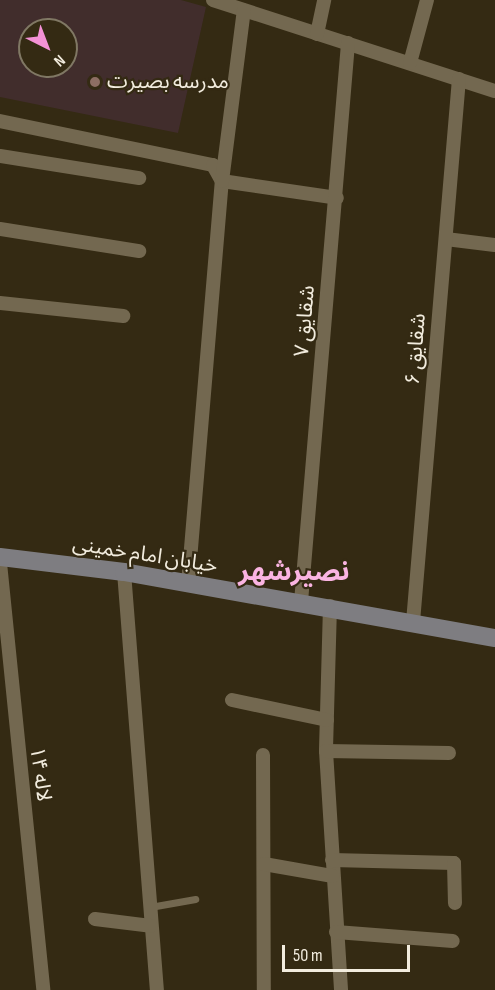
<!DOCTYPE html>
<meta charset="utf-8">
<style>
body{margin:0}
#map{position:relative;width:495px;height:990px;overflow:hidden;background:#342a13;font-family:"Sofia Sans Condensed","Noto Sans Arabic",sans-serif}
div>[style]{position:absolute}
.education>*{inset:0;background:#412d2c}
.lane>*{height:7px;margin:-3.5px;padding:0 3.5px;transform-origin:3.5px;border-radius:3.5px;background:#736850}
.street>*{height:14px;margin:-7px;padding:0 7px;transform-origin:7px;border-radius:7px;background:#736850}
.secondary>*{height:18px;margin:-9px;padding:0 9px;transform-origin:9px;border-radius:9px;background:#7e7d81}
.dots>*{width:16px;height:16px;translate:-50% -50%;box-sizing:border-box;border:3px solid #342a13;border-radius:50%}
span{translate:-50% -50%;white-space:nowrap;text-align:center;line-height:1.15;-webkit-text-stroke:4.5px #342a13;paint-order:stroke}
.poi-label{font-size:21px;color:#f2ecde}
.left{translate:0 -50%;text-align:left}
.street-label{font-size:21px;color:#f2ecde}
.district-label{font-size:27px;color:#fab4e2;font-weight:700}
.north{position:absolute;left:18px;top:18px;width:60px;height:60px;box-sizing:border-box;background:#342a13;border:2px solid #807864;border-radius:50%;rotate:138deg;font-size:16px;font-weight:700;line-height:24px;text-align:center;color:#f2ecde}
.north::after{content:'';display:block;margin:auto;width:21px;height:27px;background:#f391d5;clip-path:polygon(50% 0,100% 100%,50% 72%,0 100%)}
.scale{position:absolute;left:282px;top:945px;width:128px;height:27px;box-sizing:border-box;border:3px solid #f2ecde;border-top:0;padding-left:8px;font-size:18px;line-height:21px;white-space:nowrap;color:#f2ecde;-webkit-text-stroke:4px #342a13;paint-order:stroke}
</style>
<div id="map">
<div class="education">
<i style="clip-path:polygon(evenodd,0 0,181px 0,206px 7px,178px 133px,0 97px,0 0,30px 30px,66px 30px,66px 66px,30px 66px,30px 30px)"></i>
</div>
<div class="lane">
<i style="left:150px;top:907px;width:46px;rotate:-10.1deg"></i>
</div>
<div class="street">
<i style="left:213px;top:0;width:296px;rotate:17.9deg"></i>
<i style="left:317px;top:34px;width:35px;rotate:-78deg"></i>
<i style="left:410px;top:63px;width:65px;rotate:-74.9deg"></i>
<i style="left:0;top:121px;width:217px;rotate:11.7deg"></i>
<i style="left:213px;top:165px;width:18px;rotate:61deg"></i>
<i style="left:0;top:156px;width:141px;rotate:9deg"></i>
<i style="left:222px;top:181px;width:116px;rotate:8.4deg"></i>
<i style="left:0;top:229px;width:141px;rotate:9deg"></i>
<i style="left:446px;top:239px;width:49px;rotate:7deg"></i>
<i style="left:0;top:303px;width:124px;rotate:6deg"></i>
<i style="left:0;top:563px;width:429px;rotate:84.2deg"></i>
<i style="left:124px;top:572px;width:419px;rotate:85.5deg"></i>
<i style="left:188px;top:584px;width:404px;rotate:-85.2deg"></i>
<i style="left:222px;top:181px;width:172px;rotate:-82.7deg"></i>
<i style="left:301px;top:602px;width:561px;rotate:-85.19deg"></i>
<i style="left:330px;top:606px;width:145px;rotate:91.6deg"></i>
<i style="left:326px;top:751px;width:239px;rotate:86.4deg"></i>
<i style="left:413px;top:622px;width:545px;rotate:-85.16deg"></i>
<i style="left:232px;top:700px;width:97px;rotate:11.9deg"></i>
<i style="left:326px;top:751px;width:123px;rotate:0.9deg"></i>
<i style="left:263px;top:755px;width:235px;rotate:89.8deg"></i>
<i style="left:332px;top:860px;width:122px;rotate:1.4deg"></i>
<i style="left:454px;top:863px;width:40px;rotate:88.6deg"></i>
<i style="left:264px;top:864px;width:70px;rotate:9.9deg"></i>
<i style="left:95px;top:919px;width:56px;rotate:7.1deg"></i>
<i style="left:336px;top:932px;width:117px;rotate:4.4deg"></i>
</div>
<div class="secondary">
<i style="left:0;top:557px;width:125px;rotate:6.9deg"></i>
<i style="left:124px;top:572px;width:377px;rotate:10.1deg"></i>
</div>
<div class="dots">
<i style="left:95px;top:82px;background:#8d6e63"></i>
</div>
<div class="poi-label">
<span class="left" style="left:107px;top:82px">مدرسه بصیرت</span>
</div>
<div class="street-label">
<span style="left:305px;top:321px;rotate:-85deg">شقایق ۷</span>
<span style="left:416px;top:349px;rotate:-85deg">شقایق ۶</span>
<span style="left:145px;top:555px;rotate:9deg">خیابان امام خمینی</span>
<span style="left:40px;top:774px;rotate:82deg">لاله ۱۴</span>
</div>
<div class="district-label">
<span style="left:294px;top:573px">نصیرشهر</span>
</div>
<div class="north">N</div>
<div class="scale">50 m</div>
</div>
